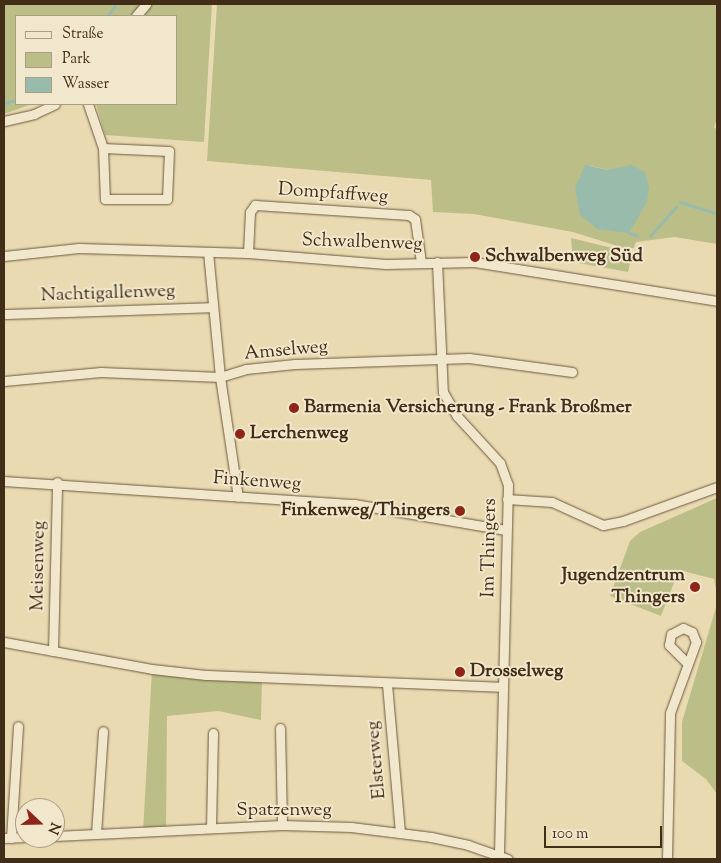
<!DOCTYPE html>
<meta charset="utf-8">
<style>
body{margin:0}
#map{position:relative;width:721px;height:863px;overflow:hidden;background:#eadab1;font-family:"Sorts Mill Goudy",serif}
div>[style]{position:absolute}
.green>*{inset:0;background:#bcbe88}
.water>*{inset:0;background:#98bbab}
.stream>*{height:2.5px;margin:-1.25px;padding:0 1.25px;transform-origin:1.25px;border-radius:1.25px;background:#98bbab}
.roads{filter:drop-shadow(0 0 1px #6c583f) drop-shadow(0 0 1px #6c583f)}
.minor>*{height:9px;margin:-4.5px;padding:0 4.5px;transform-origin:4.5px;border-radius:4.5px;background:#f1e7cc}
.dots>*{width:14px;height:14px;translate:-50% -50%;box-sizing:border-box;border:2px solid #f1e7cc;border-radius:50%}
span{translate:-50% -50%;white-space:nowrap;text-align:center;line-height:1.15;-webkit-text-stroke:4px #f1e7cc;paint-order:stroke}
.street-label{font-size:19px;color:#422d19}
.poi-label{font-size:19px;color:#422d19;font-weight:700}
.left{translate:0 -50%;text-align:left}
.right{translate:-100% -50%;text-align:right}
.frame{position:absolute;inset:0;border:5px solid #422d19;pointer-events:none}
.legend{position:absolute;left:15px;top:15px;width:162px;height:90px;box-sizing:border-box;background:#f1e7cc;border:1px solid #ab9d84;margin:0;padding:6px 9px;list-style:none;font-size:15px;color:#422d19}
.legend li{display:flex;align-items:center;gap:10px;height:25px}
.legend b{width:25px;border:1px solid #ab9d84}
.north{position:absolute;left:15px;top:798px;width:50px;height:50px;box-sizing:border-box;background:#f1e7cc;border:1px solid #ab9d84;border-radius:50%;rotate:111deg;font-size:14px;font-weight:700;line-height:20px;text-align:center;color:#422d19}
.north::after{content:'';display:block;margin:auto;width:18px;height:22px;background:#8f2418;clip-path:polygon(50% 0,100% 100%,50% 72%,0 100%)}
.scale{position:absolute;left:544px;top:826px;width:118px;height:22px;box-sizing:border-box;border:2px solid #422d19;border-top:0;padding-left:6px;font-size:15px;line-height:18px;white-space:nowrap;color:#422d19;-webkit-text-stroke:4px #f1e7cc;paint-order:stroke}
</style>
<div id="map">
<div class="green">
<i style="clip-path:polygon(4px 4px,212px 4px,204px 142px,105px 135px,96px 104px,176px 104px,176px 16px,16px 16px,16px 104px,32px 104px,4px 114px)"></i>
<i style="clip-path:polygon(evenodd,217px 4px,717px 4px,717px 119px,714px 127px,717px 130px,717px 244px,675px 237px,636px 242px,634px 248px,624px 248px,573px 232px,474px 214px,433px 212px,431px 180px,207px 161px,217px 4px,591px 166px,608px 170px,575px 188px,591px 166px)"></i>
<i style="clip-path:polygon(571px 238px,633px 253px,628px 272px,573px 262px)"></i>
<i style="clip-path:polygon(717px 498px,717px 594px,714px 579px,679px 570px,661px 616px,610px 596px,630px 541px,640px 532px)"></i>
<i style="clip-path:polygon(717px 604px,717px 794px,706px 779px,682px 761px,682px 722px)"></i>
<i style="clip-path:polygon(152px 669px,262px 678px,261px 720px,218px 711px,167px 716px,166px 830px,143px 832px)"></i>
</div>
<div class="water">
<i style="clip-path:polygon(585px 165px,608px 170px,631px 165px,645px 172px,649px 188px,647px 202px,629px 233px,597px 229px,580px 215px,575px 188px)"></i>
</div>
<div class="stream">
<i style="left:108px;top:16px;width:14px;rotate:-56deg"></i>
<i style="left:4px;top:103px;width:12px;rotate:-14deg"></i>
<i style="left:680px;top:202px;width:39px;rotate:17deg"></i>
<i style="left:629px;top:233px;width:9px;rotate:18deg"></i>
<i style="left:650px;top:236px;width:39px;rotate:-48deg"></i>
</div>
<div class="roads">
<div class="minor">
<i style="left:136px;top:16px;width:16px;rotate:-50deg"></i>
<i style="left:88px;top:104px;width:46px;rotate:71.2deg"></i>
<i style="left:103px;top:148px;width:51px;rotate:87.8deg"></i>
<i style="left:105px;top:199px;width:62px"></i>
<i style="left:167px;top:199px;width:48px;rotate:-87.6deg"></i>
<i style="left:169px;top:151px;width:66px;rotate:-177.4deg"></i>
<i style="left:4px;top:121px;width:31px;rotate:-13deg"></i>
<i style="left:34px;top:114px;width:23px;rotate:-25deg"></i>
<i style="left:208px;top:252px;width:126px;rotate:84.5deg"></i>
<i style="left:220px;top:377px;width:121px;rotate:81.5deg"></i>
<i style="left:248px;top:253px;width:41px;rotate:-87.2deg"></i>
<i style="left:250px;top:212px;width:9px;rotate:-54deg"></i>
<i style="left:255px;top:205px;width:154px;rotate:3.7deg"></i>
<i style="left:409px;top:215px;width:7px;rotate:34deg"></i>
<i style="left:415px;top:219px;width:43px;rotate:82.1deg"></i>
<i style="left:4px;top:256px;width:75px;rotate:-6.1deg"></i>
<i style="left:79px;top:248px;width:169px;rotate:1.7deg"></i>
<i style="left:248px;top:253px;width:138px;rotate:4.6deg"></i>
<i style="left:386px;top:264px;width:88px;rotate:-1.3deg"></i>
<i style="left:474px;top:262px;width:246px;rotate:9.1deg"></i>
<i style="left:437px;top:262px;width:130px;rotate:87.4deg"></i>
<i style="left:443px;top:392px;width:28px;rotate:60deg"></i>
<i style="left:457px;top:416px;width:64px;rotate:47.5deg"></i>
<i style="left:500px;top:463px;width:23px;rotate:70deg"></i>
<i style="left:508px;top:485px;width:371px;rotate:91.4deg"></i>
<i style="left:4px;top:314px;width:209px;rotate:-1.9deg"></i>
<i style="left:4px;top:381px;width:97px;rotate:-5.3deg"></i>
<i style="left:101px;top:372px;width:119px;rotate:2.4deg"></i>
<i style="left:220px;top:377px;width:27px;rotate:-17deg"></i>
<i style="left:246px;top:369px;width:49px;rotate:-5.8deg"></i>
<i style="left:295px;top:364px;width:174px;rotate:-2deg"></i>
<i style="left:469px;top:358px;width:104px;rotate:7.7deg"></i>
<i style="left:4px;top:481px;width:351px;rotate:3.8deg"></i>
<i style="left:354px;top:504px;width:154px;rotate:9.7deg"></i>
<i style="left:507px;top:499px;width:45px;rotate:3.8deg"></i>
<i style="left:552px;top:502px;width:56px;rotate:24.3deg"></i>
<i style="left:603px;top:525px;width:20px;rotate:-11deg"></i>
<i style="left:623px;top:521px;width:100px;rotate:-19.9deg"></i>
<i style="left:4px;top:642px;width:150px;rotate:10.3deg"></i>
<i style="left:152px;top:669px;width:54px;rotate:6.3deg"></i>
<i style="left:206px;top:675px;width:295px;rotate:2.3deg"></i>
<i style="left:53px;top:651px;width:169px;rotate:-88.6deg"></i>
<i style="left:387px;top:684px;width:149px;rotate:85deg"></i>
<i style="left:280px;top:728px;width:97px;rotate:88.8deg"></i>
<i style="left:211px;top:828px;width:95px;rotate:-88.8deg"></i>
<i style="left:96px;top:834px;width:103px;rotate:-86.1deg"></i>
<i style="left:55px;top:836px;width:227px;rotate:-2.8deg"></i>
<i style="left:282px;top:825px;width:69px;rotate:1.7deg"></i>
<i style="left:351px;top:827px;width:81px;rotate:7.1deg"></i>
<i style="left:431px;top:837px;width:38px;rotate:12deg"></i>
<i style="left:468px;top:845px;width:42px;rotate:19.3deg"></i>
<i style="left:4px;top:838px;width:21px;rotate:-3deg"></i>
<i style="left:11px;top:838px;width:112px;rotate:-86.4deg"></i>
<i style="left:667px;top:859px;width:146px;rotate:-88.8deg"></i>
<i style="left:670px;top:713px;width:76px;rotate:-69.9deg"></i>
<i style="left:696px;top:642px;width:11px;rotate:-112deg"></i>
<i style="left:692px;top:632px;width:10px;rotate:-156deg"></i>
<i style="left:683px;top:628px;width:13px;rotate:153deg"></i>
<i style="left:671px;top:634px;width:11px;rotate:100deg"></i>
<i style="left:669px;top:645px;width:25px;rotate:45deg"></i>
</div>
</div>
<div class="dots">
<i style="left:475px;top:257px;background:#8f2418"></i>
<i style="left:294px;top:408px;background:#8f2418"></i>
<i style="left:240px;top:434px;background:#8f2418"></i>
<i style="left:460px;top:511px;background:#8f2418"></i>
<i style="left:695px;top:587px;background:#8f2418"></i>
<i style="left:460px;top:672px;background:#8f2418"></i>
</div>
<div class="street-label">
<span style="left:333px;top:194px;rotate:4deg">Dompfaffweg</span>
<span style="left:362px;top:243px;rotate:2deg">Schwalbenweg</span>
<span style="left:108px;top:294px;rotate:-2deg">Nachtigallenweg</span>
<span style="left:286px;top:351px;rotate:-5deg">Amselweg</span>
<span style="left:257px;top:482px;rotate:4deg">Finkenweg</span>
<span style="left:490px;top:548px;rotate:-89deg">Im Thingers</span>
<span style="left:39px;top:566px;rotate:-89deg">Meisenweg</span>
<span style="left:377px;top:760px;rotate:-95deg">Elsterweg</span>
<span style="left:284px;top:811px">Spatzenweg</span>
</div>
<div class="poi-label">
<span class="left" style="left:485px;top:257px">Schwalbenweg Süd</span>
<span class="left" style="left:304px;top:408px">Barmenia Versicherung - Frank Broßmer</span>
<span class="left" style="left:250px;top:434px">Lerchenweg</span>
<span class="right" style="left:450px;top:511px">Finkenweg/Thingers</span>
<span class="right" style="left:685px;top:587px">Jugendzentrum<br>Thingers</span>
<span class="left" style="left:470px;top:672px">Drosselweg</span>
</div>
<div class="frame"></div>
<ul class="legend">
<li><b style="height:6px;background:#f1e7cc"></b>Straße</li>
<li><b style="height:14px;background:#bcbe88"></b>Park</li>
<li><b style="height:14px;background:#98bbab"></b>Wasser</li>
</ul>
<div class="north">N</div>
<div class="scale">100 m</div>
</div>
